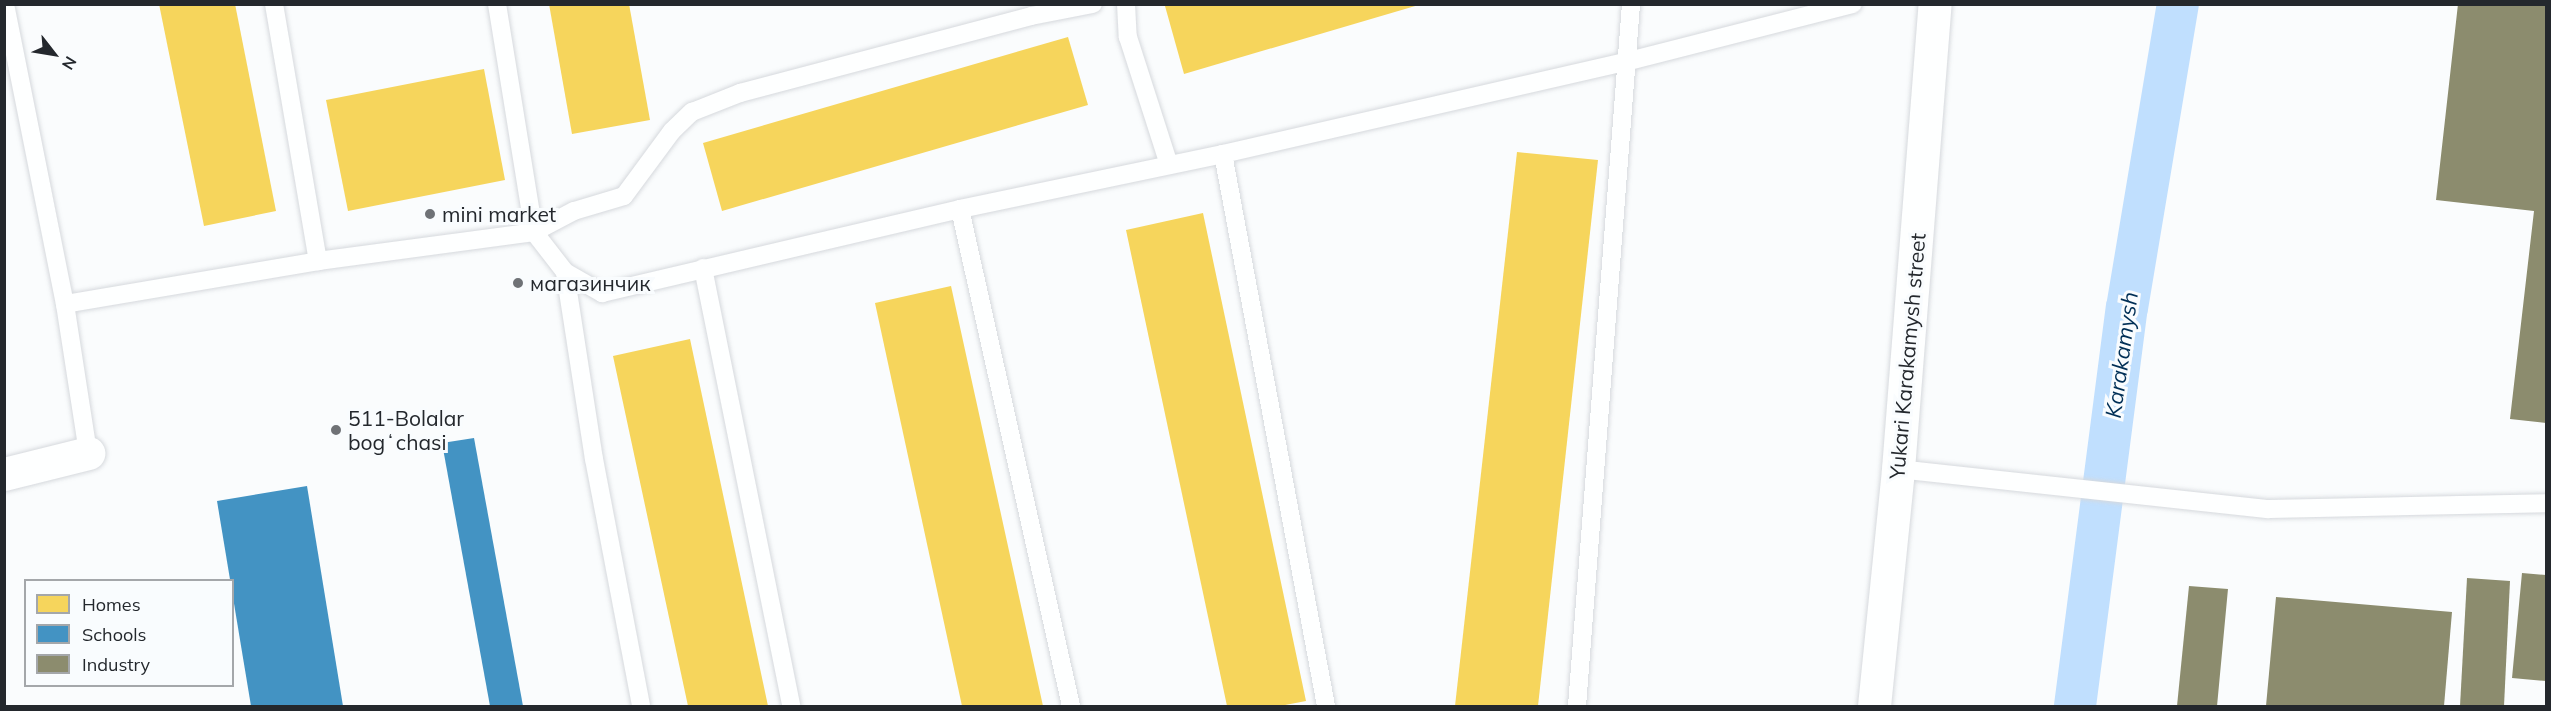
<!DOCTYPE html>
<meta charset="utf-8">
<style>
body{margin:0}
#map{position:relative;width:2551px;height:711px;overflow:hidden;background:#fafcfd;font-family:Mulish,sans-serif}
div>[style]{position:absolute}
.homes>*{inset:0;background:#f6d55c}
.schools>*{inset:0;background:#4393c3}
.industry>*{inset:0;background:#8c8c6e}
.canal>*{height:42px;margin:-21px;padding:0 21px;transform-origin:21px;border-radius:21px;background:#c0dffe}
.roads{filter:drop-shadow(0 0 2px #d6d9dd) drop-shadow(0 0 2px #d6d9dd)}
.lane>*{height:18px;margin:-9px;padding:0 9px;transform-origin:9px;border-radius:9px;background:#feffff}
.street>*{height:33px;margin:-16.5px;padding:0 16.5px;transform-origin:16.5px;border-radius:16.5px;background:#feffff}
.dots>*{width:16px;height:16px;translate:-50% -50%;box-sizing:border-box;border:3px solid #f9fcfe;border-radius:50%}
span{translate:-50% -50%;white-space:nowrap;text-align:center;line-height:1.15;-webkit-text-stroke:6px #f9fcfe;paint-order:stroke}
.poi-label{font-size:21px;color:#24282d}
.left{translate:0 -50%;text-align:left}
.street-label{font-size:21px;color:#24282d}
.water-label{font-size:22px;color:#002f56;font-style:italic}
.frame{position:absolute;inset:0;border:6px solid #24282d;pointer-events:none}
.legend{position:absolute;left:24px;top:579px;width:210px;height:108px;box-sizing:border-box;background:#f9fcfe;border:2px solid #a4a7aa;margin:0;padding:8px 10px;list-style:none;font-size:18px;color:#24282d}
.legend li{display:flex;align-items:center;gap:12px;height:30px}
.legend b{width:30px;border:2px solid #a4a7aa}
.north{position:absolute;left:24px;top:24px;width:60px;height:60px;-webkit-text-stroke:4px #f9fcfe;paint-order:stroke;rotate:121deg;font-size:16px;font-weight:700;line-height:24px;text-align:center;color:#24282d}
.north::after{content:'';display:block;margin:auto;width:21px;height:27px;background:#24282d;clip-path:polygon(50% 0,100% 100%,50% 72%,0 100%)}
</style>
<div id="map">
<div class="homes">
<i style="clip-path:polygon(159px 4px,235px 4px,276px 211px,204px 226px)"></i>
<i style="clip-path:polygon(549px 4px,629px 4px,650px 120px,572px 134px)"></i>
<i style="clip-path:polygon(1422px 4px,1184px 74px,1165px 6px,1169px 4px)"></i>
<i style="clip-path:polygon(1068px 37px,1088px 105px,722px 211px,703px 143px)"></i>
<i style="clip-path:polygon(484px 69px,505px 180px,348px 211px,326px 100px)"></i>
<i style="clip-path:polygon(1517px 152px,1598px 160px,1538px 706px,1455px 706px)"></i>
<i style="clip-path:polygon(1203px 213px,1306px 701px,1280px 706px,1227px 706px,1126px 230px)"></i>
<i style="clip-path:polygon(951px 286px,1043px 706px,962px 706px,875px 303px)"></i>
<i style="clip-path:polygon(690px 339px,768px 706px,688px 706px,613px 356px)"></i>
</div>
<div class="schools">
<i style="clip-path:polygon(474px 438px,523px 706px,490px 706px,442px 443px)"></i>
<i style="clip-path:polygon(307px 486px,343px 706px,251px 706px,217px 501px)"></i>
</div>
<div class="industry">
<i style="clip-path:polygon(2458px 4px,2546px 4px,2546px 423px,2510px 419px,2534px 211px,2436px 200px)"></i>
<i style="clip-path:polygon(2522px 573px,2546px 575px,2546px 681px,2512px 678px)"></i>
<i style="clip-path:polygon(2467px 578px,2510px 581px,2504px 706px,2460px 706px)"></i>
<i style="clip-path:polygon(2189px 586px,2228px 589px,2217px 706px,2177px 706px)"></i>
<i style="clip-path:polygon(2276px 597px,2452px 612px,2444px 706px,2266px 706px)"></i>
</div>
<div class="canal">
<i style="left:2075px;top:706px;width:401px;rotate:-82.6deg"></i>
<i style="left:2127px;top:308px;width:308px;rotate:-80.5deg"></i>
</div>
<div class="roads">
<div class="lane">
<i style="left:5px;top:4px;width:306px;rotate:78.7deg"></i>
<i style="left:65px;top:304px;width:151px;rotate:81.2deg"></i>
<i style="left:274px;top:4px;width:261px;rotate:80.3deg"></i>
<i style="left:497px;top:4px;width:231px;rotate:80.8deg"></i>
<i style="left:534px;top:232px;width:45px;rotate:-27.7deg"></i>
<i style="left:574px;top:211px;width:52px;rotate:-16.7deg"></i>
<i style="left:624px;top:196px;width:81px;rotate:-53.6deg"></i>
<i style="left:672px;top:131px;width:28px;rotate:-44deg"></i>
<i style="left:692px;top:112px;width:52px;rotate:-21.6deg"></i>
<i style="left:740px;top:93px;width:301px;rotate:-14.8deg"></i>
<i style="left:1031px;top:16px;width:63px;rotate:-11deg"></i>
<i style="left:1126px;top:4px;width:33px;rotate:87deg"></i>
<i style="left:1128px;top:37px;width:134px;rotate:72.2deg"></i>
<i style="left:1223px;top:154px;width:562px;rotate:79.43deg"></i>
<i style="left:960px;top:209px;width:509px;rotate:77.41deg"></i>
<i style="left:703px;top:268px;width:447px;rotate:78.6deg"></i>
<i style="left:565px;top:272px;width:189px;rotate:81.2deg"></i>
<i style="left:594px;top:459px;width:251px;rotate:79.2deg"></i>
<i style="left:65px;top:304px;width:257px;rotate:-9.6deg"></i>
<i style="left:318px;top:261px;width:218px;rotate:-7.6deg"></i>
<i style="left:534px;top:232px;width:51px;rotate:52.2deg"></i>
<i style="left:565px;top:272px;width:43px;rotate:29.6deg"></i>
<i style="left:602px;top:293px;width:368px;rotate:-13.2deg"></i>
<i style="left:960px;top:209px;width:269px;rotate:-11.8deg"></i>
<i style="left:1223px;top:154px;width:412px;rotate:-12.9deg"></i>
<i style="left:1625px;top:62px;width:235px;rotate:-14.3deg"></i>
<i style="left:1898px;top:469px;width:373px;rotate:6.2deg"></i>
<i style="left:2269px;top:509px;width:277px;rotate:-1.2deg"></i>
<i style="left:1577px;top:706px;width:704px;rotate:-85.6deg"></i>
</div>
<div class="street">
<i style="left:4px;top:474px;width:87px;rotate:-14deg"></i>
<i style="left:1874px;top:706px;width:238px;rotate:-84.2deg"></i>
<i style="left:1898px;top:469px;width:466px;rotate:-85.5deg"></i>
</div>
</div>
<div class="dots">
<i style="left:430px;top:214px;background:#6f7276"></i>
<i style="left:518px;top:283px;background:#6f7276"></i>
<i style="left:336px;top:430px;background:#6f7276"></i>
</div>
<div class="poi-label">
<span class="left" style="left:442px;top:214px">mini market</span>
<span class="left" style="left:530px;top:283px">магазинчик</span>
<span class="left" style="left:348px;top:430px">511-Bolalar<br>bogʻchasi</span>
</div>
<div class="street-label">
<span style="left:1907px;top:356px;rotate:-85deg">Yukari Karakamysh street</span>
</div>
<div class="water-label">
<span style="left:2122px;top:355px;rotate:-82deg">Karakamysh</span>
</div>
<div class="frame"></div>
<ul class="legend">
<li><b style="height:16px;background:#f6d55c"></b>Homes</li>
<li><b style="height:16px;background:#4393c3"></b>Schools</li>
<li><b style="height:16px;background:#8c8c6e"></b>Industry</li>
</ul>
<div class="north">N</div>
</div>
